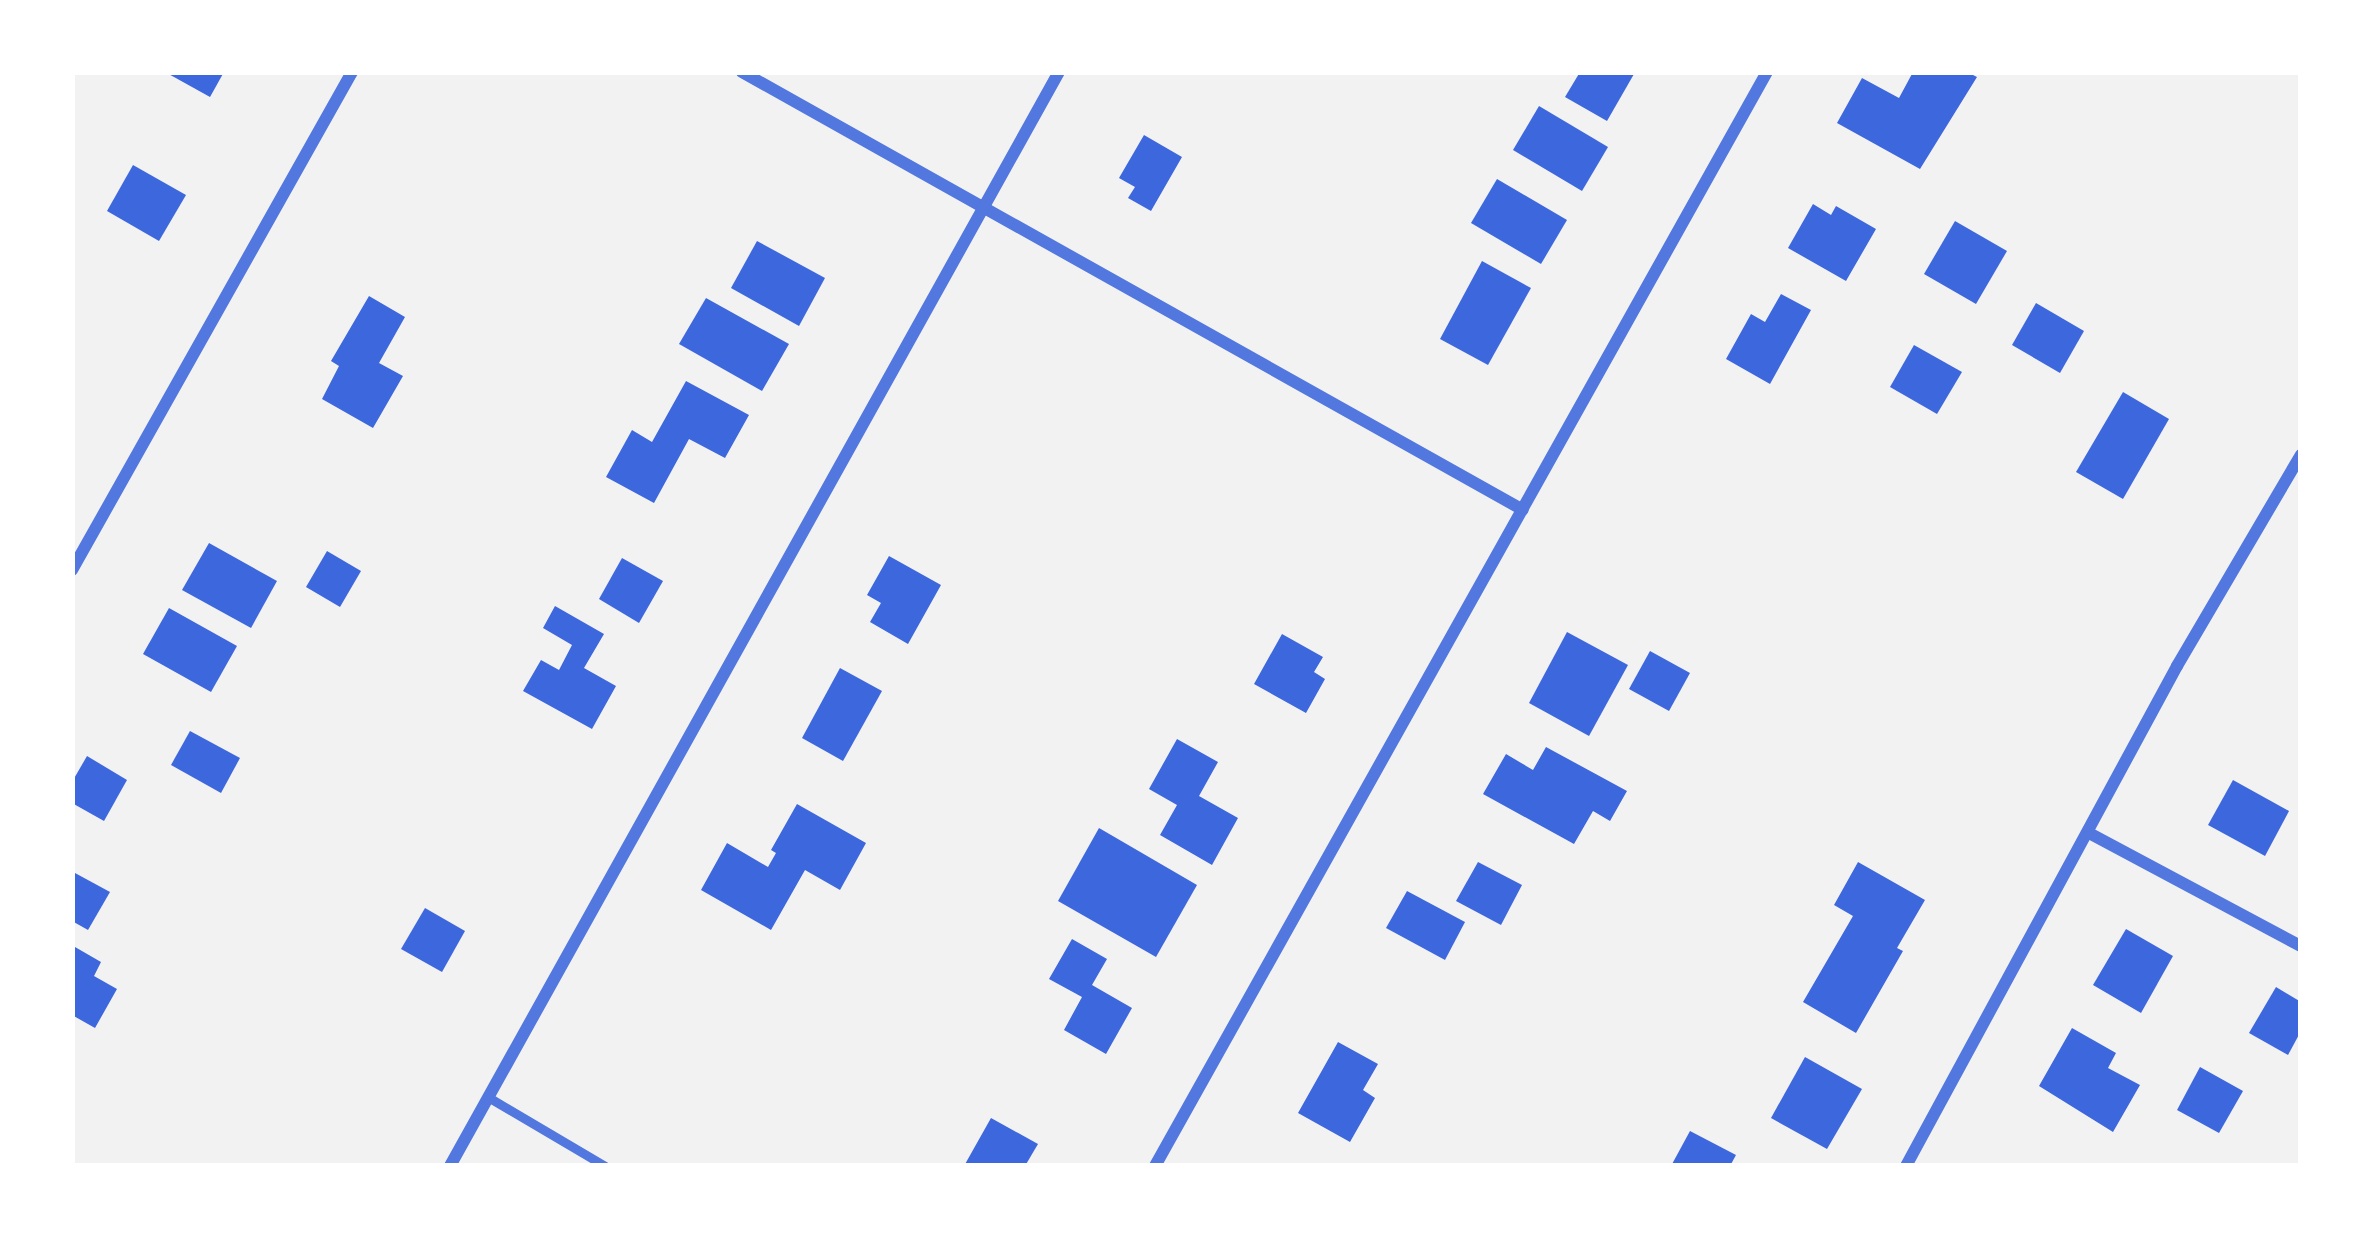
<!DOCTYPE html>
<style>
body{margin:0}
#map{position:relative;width:2373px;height:1238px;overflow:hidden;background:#f2f2f2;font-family:"DM Sans",sans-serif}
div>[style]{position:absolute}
.building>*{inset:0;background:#3d67dc}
.service>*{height:9px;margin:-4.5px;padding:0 4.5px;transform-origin:4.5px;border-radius:4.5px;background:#5277de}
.minor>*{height:12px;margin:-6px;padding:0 6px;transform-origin:6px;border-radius:6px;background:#5277de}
span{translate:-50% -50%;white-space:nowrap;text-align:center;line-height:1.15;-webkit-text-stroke:10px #fff;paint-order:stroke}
.frame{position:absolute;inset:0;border:75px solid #fff;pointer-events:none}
</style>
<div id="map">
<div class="building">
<i style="clip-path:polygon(165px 72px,224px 72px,210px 97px)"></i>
<i style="clip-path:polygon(1580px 72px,1634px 74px,1607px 121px,1565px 97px)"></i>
<i style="clip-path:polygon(1913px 72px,1967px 72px,1977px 77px,1920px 169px,1837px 123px,1862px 78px,1899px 98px)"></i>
<i style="clip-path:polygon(1539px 106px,1608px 147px,1582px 191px,1513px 150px)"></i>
<i style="clip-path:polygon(1144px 135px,1182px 157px,1151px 211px,1128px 198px,1135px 187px,1119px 178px)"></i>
<i style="clip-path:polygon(133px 165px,186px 195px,159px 241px,107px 211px)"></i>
<i style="clip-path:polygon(1497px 179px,1567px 220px,1541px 264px,1471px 223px)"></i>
<i style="clip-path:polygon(1813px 204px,1831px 215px,1836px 206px,1876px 229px,1846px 281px,1788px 248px)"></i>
<i style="clip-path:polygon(1955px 221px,2007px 251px,1976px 304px,1924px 274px)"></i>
<i style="clip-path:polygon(757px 241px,825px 278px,799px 326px,731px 288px)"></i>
<i style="clip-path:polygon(1482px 261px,1531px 288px,1488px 365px,1440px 339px)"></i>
<i style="clip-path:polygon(1781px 294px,1811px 310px,1770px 384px,1726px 359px,1751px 314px,1765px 322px)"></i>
<i style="clip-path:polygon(369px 296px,405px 317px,379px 363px,403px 376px,373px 428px,322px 399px,339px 366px,331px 361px)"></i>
<i style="clip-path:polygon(706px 298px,789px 344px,762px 391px,679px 344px)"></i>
<i style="clip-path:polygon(2036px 303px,2084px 331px,2060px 373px,2012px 345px)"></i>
<i style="clip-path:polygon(1914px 345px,1962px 372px,1937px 414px,1890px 387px)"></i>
<i style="clip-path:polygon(686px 381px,749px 415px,725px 458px,689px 439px,654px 503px,606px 477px,632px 430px,652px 442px)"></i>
<i style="clip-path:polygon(2123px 392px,2169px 419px,2123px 499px,2076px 472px)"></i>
<i style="clip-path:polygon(209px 543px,277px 581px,251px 628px,182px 590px)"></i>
<i style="clip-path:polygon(327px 551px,361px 571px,340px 607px,306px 587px)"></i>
<i style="clip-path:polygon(889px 556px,941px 585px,908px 644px,870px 622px,881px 603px,867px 595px)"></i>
<i style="clip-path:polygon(622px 558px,663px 581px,639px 623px,599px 599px)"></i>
<i style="clip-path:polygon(555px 606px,604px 634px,584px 668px,616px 686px,592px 729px,523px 691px,541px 660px,559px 670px,572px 645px,543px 628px)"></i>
<i style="clip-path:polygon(169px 608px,237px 646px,211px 692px,143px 654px)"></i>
<i style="clip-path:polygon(1567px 632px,1628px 665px,1589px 736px,1529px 703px)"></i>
<i style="clip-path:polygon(1282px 634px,1323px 657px,1314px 672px,1325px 679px,1306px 713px,1254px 684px)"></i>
<i style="clip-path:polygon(1650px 651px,1690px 673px,1669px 711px,1629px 689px)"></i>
<i style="clip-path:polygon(840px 668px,882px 691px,843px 761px,802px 738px)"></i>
<i style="clip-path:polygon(190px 731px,240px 758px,221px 793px,171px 765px)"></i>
<i style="clip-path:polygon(1177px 739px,1218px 762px,1199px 796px,1238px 818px,1212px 865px,1160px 835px,1177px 805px,1149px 789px)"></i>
<i style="clip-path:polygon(1546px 747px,1627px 791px,1610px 821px,1593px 811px,1574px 844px,1483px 794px,1506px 754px,1533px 770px)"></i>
<i style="clip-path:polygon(87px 756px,127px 780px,104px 821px,72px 803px,72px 782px)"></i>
<i style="clip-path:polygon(2233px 780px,2289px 811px,2265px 856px,2208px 825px)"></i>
<i style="clip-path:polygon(797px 804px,866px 843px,840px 890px,805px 870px,771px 930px,701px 890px,727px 843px,768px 867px,776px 853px,771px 850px)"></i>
<i style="clip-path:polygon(1099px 828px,1197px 885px,1156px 957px,1058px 901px)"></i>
<i style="clip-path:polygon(1478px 862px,1522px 885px,1501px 925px,1456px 901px)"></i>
<i style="clip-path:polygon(1858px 862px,1925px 900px,1897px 948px,1903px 951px,1856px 1033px,1803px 1002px,1853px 916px,1834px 905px)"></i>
<i style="clip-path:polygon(75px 873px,110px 892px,88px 930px,72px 921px)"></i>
<i style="clip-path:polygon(1407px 891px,1465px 922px,1445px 960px,1386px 928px)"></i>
<i style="clip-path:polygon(425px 908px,465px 931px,442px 972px,401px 949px)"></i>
<i style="clip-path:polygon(2126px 929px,2173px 956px,2141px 1013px,2093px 985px)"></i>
<i style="clip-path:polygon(1072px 939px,1107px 959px,1092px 985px,1132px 1008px,1106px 1054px,1064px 1030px,1082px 997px,1049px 979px)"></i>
<i style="clip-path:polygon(75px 947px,101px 962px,94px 976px,117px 989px,95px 1028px,72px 1015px)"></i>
<i style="clip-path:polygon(2276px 987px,2301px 1002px,2301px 1031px,2288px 1055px,2249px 1033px)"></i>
<i style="clip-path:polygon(2072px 1028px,2116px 1053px,2108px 1068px,2140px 1085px,2113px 1132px,2039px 1086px)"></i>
<i style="clip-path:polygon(1338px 1042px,1378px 1064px,1363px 1090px,1375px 1098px,1350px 1142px,1298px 1113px)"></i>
<i style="clip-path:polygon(1805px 1057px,1862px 1089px,1827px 1149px,1771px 1118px)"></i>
<i style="clip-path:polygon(2200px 1067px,2243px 1091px,2219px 1133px,2177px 1110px)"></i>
<i style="clip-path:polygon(991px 1118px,1038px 1144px,1025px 1166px,964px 1166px)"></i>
<i style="clip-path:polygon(1690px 1131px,1736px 1155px,1730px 1166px,1671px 1166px)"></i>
</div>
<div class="service">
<i style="left:488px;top:1097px;width:136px;rotate:30.5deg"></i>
</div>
<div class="minor">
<i style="left:742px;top:72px;width:895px;rotate:29.28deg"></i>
<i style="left:72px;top:570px;width:571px;rotate:-60.65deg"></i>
<i style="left:2089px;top:833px;width:240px;rotate:28.1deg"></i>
<i style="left:450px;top:1166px;width:1252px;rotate:-60.9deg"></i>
<i style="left:1155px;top:1166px;width:1254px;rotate:-60.78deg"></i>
<i style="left:1906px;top:1166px;width:569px;rotate:-61.54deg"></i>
<i style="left:2177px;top:666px;width:245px;rotate:-59.6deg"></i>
</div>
<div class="frame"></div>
</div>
